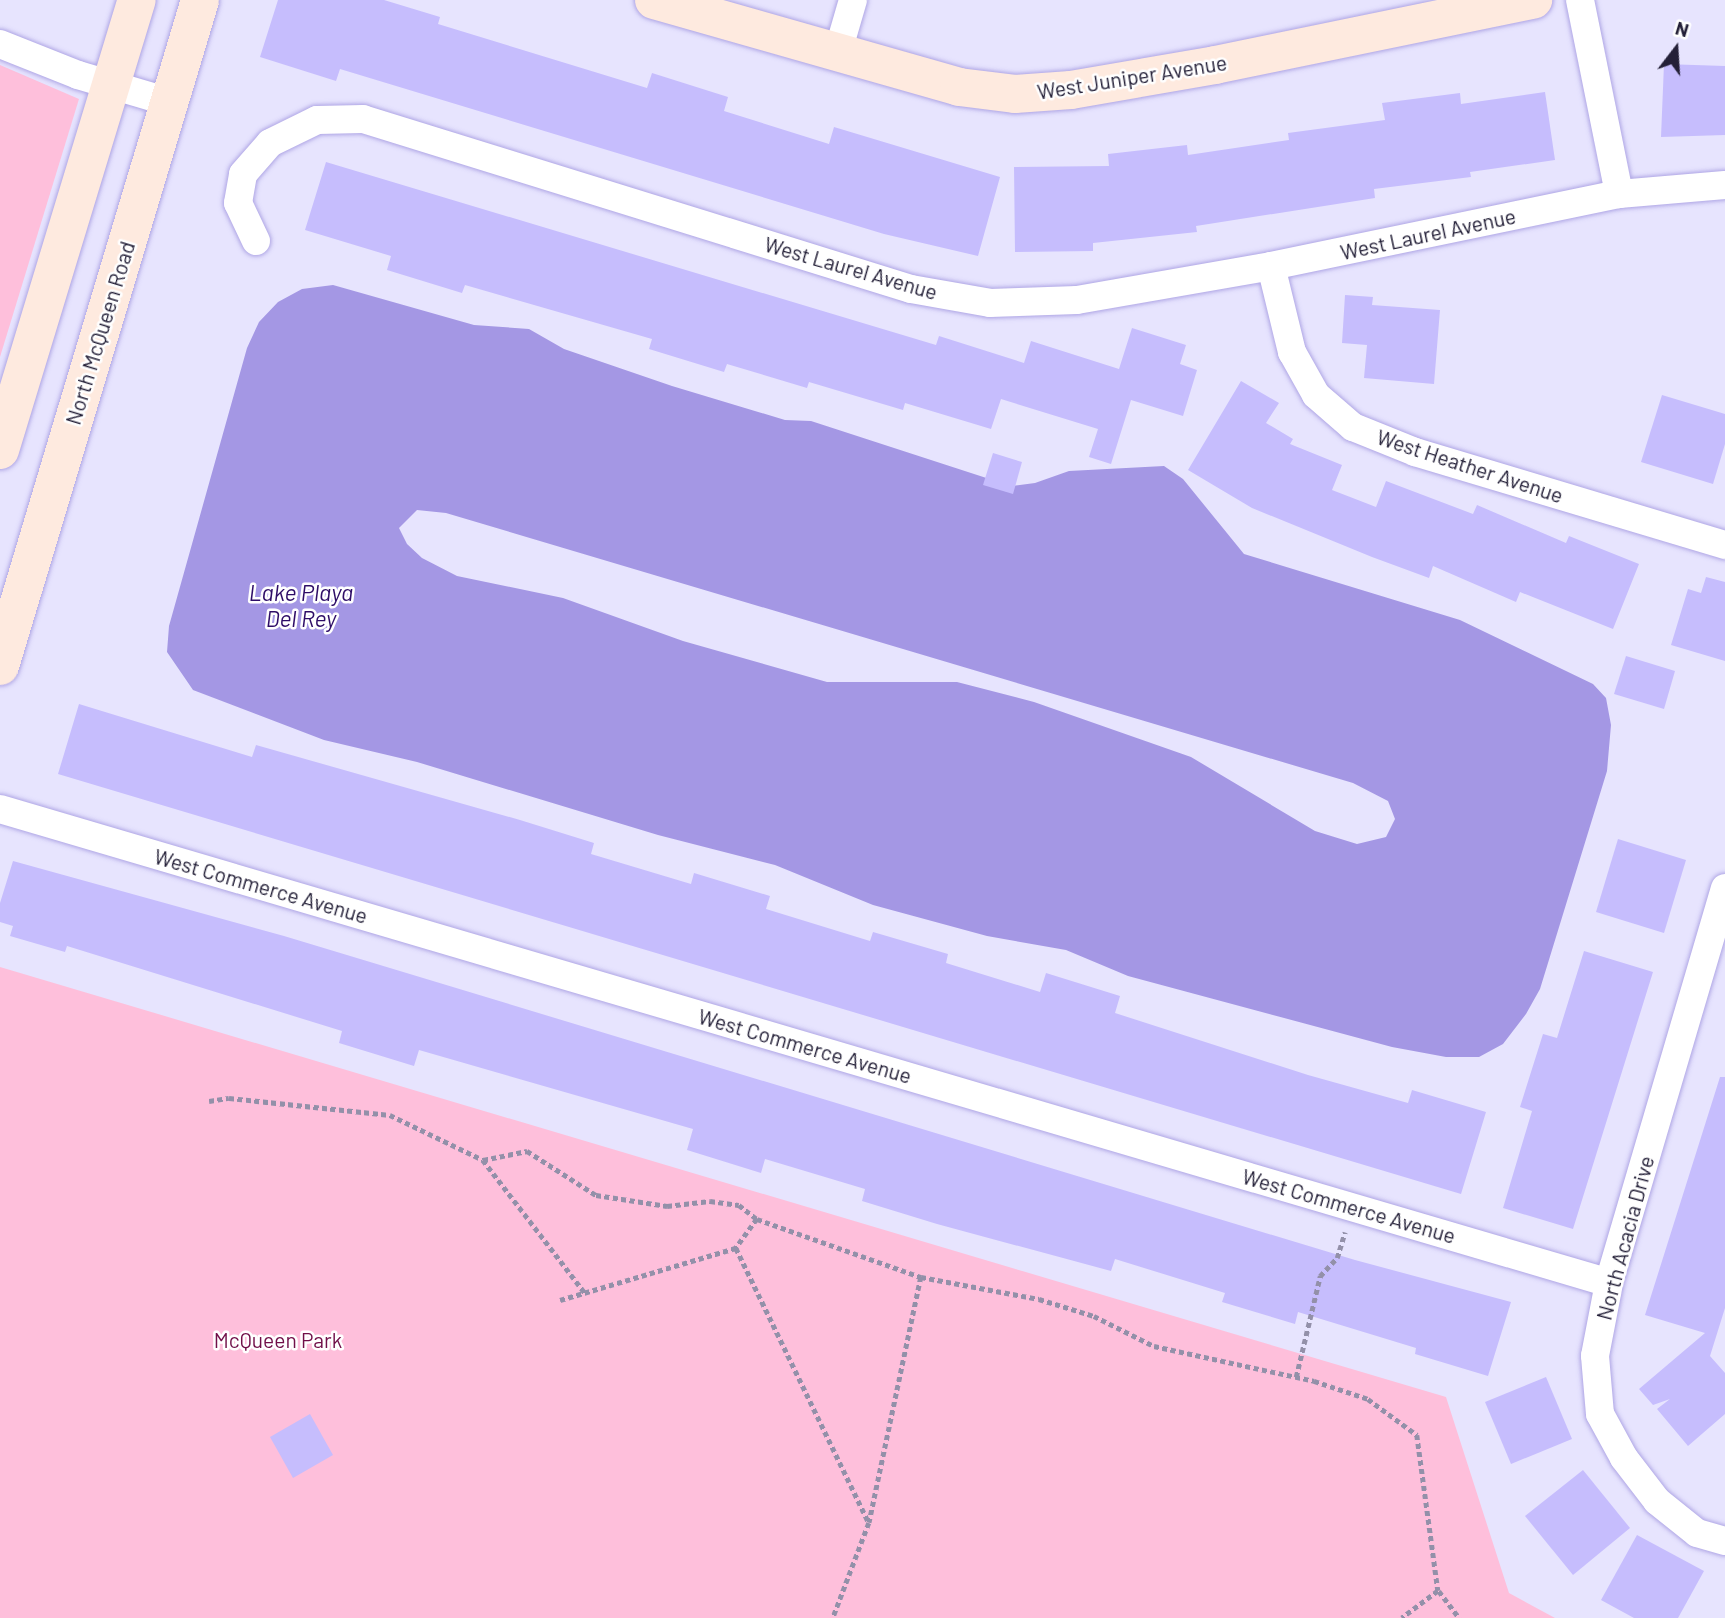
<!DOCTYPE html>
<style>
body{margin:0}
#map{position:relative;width:1725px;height:1618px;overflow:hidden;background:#e7e4fe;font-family:Barlow,sans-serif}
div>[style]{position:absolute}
.green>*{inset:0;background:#febfdb}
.water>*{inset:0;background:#a497e4}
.building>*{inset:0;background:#c6bdfd}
.path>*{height:4.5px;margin-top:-2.25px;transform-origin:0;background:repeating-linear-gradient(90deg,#9390a9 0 5px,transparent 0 8.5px)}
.roads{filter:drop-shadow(0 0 2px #afa6e5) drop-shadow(0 0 2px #afa6e5)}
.street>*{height:28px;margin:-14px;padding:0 14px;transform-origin:14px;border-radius:14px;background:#fff}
.secondary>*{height:38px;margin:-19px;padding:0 19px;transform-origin:19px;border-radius:19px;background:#feeadf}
span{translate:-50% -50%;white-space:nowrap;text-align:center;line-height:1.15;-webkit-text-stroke:5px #fff;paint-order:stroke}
.street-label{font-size:21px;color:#242038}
.park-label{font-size:21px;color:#710f49}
.water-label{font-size:23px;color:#2e0d67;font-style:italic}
.north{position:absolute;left:1641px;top:14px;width:70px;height:70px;-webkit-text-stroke:5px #fff;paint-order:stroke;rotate:17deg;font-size:19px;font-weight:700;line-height:28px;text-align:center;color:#242038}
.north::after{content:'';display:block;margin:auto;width:24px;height:32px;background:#242038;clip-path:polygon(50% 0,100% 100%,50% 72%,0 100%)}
</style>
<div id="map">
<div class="green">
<i style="clip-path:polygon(0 65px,79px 99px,0 357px)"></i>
<i style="clip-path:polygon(0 967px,1446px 1397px,1509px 1593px,1555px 1618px,0 1618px)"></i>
</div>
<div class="water">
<i style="clip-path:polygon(evenodd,333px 285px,474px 325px,529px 329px,564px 349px,672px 386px,785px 420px,811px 421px,1011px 486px,1035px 483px,1069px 471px,1164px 466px,1183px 479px,1244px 554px,1460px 620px,1593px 684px,1606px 698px,1611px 725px,1607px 771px,1540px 989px,1526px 1014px,1503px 1044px,1479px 1057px,1446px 1057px,1392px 1047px,1128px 976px,1066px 950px,987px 936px,873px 905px,775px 865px,658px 835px,417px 762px,324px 740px,193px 690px,167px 652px,169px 626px,247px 348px,259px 322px,278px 302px,302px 289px,333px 285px,417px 510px,446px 513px,1353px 783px,1388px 801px,1395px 819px,1386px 837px,1357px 844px,1315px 831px,1191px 757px,1034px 702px,957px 682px,827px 682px,683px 641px,563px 598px,457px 576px,422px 558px,407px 544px,399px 528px,417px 510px)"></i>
</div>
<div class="building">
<i style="clip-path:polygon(278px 0,384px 0,440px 17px,438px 24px,647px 88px,652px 73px,728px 97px,724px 111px,829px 144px,834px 127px,1000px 177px,978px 256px,884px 234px,340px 69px,336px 81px,260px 57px)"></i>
<i style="clip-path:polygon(1664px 64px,1725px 66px,1725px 135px,1661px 137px)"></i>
<i style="clip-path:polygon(1545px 92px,1555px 160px,1470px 172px,1471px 177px,1374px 189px,1375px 198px,1196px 226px,1197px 232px,1093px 243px,1093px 251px,1015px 252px,1014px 167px,1109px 166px,1108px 154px,1187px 145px,1188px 155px,1289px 140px,1288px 133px,1385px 120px,1382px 103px,1460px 93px,1461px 104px)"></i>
<i style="clip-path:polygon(326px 162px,936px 345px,939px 336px,1024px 363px,1031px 341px,1119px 369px,1132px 328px,1186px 345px,1180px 364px,1197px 370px,1183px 416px,1131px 400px,1111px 464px,1089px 457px,1098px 429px,1001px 399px,991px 429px,905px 403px,903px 410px,809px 382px,807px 388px,727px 364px,724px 372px,649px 349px,652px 339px,465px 285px,462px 293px,387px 270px,391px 256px,305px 230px)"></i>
<i style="clip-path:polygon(1345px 295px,1373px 297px,1372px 305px,1440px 310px,1434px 384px,1364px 378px,1367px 345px,1342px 343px)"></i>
<i style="clip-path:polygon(1241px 381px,1279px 403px,1266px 423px,1293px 439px,1290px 444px,1342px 465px,1332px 490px,1376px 507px,1386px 481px,1473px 514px,1477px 505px,1566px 543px,1569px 536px,1639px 564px,1613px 629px,1520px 592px,1516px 602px,1433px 566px,1429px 578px,1372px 557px,1252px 508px,1188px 470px)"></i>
<i style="clip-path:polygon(1662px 395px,1725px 414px,1725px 444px,1713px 484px,1641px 462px)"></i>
<i style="clip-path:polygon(993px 453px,1022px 462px,1013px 494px,983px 485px)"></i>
<i style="clip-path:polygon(1706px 577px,1725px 582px,1725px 661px,1671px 645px,1688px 589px,1701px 593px)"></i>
<i style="clip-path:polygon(1626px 656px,1675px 671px,1664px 709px,1614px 694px)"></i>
<i style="clip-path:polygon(79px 704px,252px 757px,256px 745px,520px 820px,594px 843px,591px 854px,691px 884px,694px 873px,770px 896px,766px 909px,870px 941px,873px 932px,948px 954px,946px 963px,1040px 992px,1046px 973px,1120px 996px,1115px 1013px,1308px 1075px,1408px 1103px,1412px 1090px,1486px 1112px,1461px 1194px,58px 774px)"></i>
<i style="clip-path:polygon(1618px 839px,1686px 860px,1664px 933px,1596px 912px)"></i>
<i style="clip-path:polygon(13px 861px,284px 936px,1355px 1260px,1511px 1302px,1488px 1376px,1415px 1354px,1416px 1348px,1298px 1312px,1295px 1324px,1222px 1302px,1225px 1293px,1115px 1259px,1111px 1271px,937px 1224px,862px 1201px,865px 1189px,765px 1159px,761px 1173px,687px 1150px,693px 1129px,419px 1050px,414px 1066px,339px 1043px,342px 1031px,67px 946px,65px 952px,10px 936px,13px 926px,0 922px,0 903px)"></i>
<i style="clip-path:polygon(1584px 951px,1653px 972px,1573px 1229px,1503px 1208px,1532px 1111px,1520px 1107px,1543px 1034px,1557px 1038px)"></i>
<i style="clip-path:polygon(1720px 1077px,1725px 1077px,1725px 1308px,1710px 1356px,1725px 1373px,1725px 1414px,1688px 1446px,1657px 1409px,1670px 1399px,1653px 1405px,1639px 1389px,1705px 1333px,1645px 1315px)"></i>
<i style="clip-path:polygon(1546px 1377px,1572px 1439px,1511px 1464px,1485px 1402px)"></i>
<i style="clip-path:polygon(310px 1414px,333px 1455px,293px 1478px,270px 1437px)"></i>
<i style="clip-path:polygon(1583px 1470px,1630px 1528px,1573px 1575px,1525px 1516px)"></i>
<i style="clip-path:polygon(1637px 1535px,1704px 1571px,1678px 1618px,1634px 1618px,1601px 1600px)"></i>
</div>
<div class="path">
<i style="left:209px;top:1101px;width:20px;rotate:-9deg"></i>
<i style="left:229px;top:1098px;width:162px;rotate:6deg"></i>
<i style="left:390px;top:1115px;width:103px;rotate:25.8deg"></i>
<i style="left:483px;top:1160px;width:168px;rotate:52.5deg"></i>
<i style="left:483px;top:1160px;width:45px;rotate:-11.6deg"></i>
<i style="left:527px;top:1151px;width:82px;rotate:32.5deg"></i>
<i style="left:596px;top:1195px;width:72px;rotate:8.8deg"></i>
<i style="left:667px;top:1206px;width:43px;rotate:-6.6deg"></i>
<i style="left:710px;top:1201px;width:29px;rotate:8deg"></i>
<i style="left:739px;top:1205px;width:23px;rotate:38deg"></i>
<i style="left:757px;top:1219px;width:36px;rotate:126deg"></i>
<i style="left:757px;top:1219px;width:174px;rotate:19.5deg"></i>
<i style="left:921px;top:1277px;width:251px;rotate:101.9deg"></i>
<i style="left:921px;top:1277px;width:120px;rotate:10.6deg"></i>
<i style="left:1039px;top:1299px;width:58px;rotate:17.2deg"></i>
<i style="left:1094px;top:1316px;width:67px;rotate:26.6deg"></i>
<i style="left:1154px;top:1346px;width:164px;rotate:12.3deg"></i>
<i style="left:1314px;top:1381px;width:57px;rotate:18.4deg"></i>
<i style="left:1368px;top:1399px;width:61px;rotate:36.3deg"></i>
<i style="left:1417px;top:1435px;width:157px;rotate:82.3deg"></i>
<i style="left:1438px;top:1591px;width:45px;rotate:143.1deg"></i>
<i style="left:560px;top:1300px;width:184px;rotate:-16.5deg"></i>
<i style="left:736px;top:1248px;width:305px;rotate:64.2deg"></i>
<i style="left:869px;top:1523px;width:102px;rotate:110.8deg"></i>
<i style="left:1296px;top:1377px;width:104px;rotate:-76.6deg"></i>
<i style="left:1320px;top:1276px;width:25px;rotate:-47deg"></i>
<i style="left:1337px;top:1258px;width:27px;rotate:-73deg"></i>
<i style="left:1439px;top:1591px;width:34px;rotate:53deg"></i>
</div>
<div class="roads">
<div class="street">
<i style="left:1580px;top:0;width:198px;rotate:78.6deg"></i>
<i style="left:0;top:44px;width:84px;rotate:21.7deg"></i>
<i style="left:78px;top:75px;width:95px;rotate:16.5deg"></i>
<i style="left:837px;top:55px;width:57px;rotate:-73.8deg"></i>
<i style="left:256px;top:241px;width:42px;rotate:-115.3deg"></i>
<i style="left:238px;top:203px;width:29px;rotate:-80deg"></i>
<i style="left:243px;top:174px;width:41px;rotate:-48.9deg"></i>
<i style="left:270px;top:143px;width:52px;rotate:-26.1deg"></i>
<i style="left:317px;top:120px;width:46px;rotate:-1.2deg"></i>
<i style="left:363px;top:119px;width:574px;rotate:17.23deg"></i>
<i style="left:911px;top:289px;width:80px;rotate:10deg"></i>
<i style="left:990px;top:303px;width:87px;rotate:-2deg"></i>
<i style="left:1077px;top:300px;width:197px;rotate:-9.9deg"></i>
<i style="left:1271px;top:266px;width:355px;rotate:-11.7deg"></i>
<i style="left:1619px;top:194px;width:106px;rotate:-4.9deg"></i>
<i style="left:1271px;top:266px;width:89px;rotate:76.3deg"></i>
<i style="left:1292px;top:352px;width:49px;rotate:60.8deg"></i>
<i style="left:1316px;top:395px;width:49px;rotate:40.9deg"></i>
<i style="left:1353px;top:427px;width:67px;rotate:22deg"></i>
<i style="left:1415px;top:452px;width:324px;rotate:16.7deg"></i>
<i style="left:0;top:809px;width:1677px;rotate:16.41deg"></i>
<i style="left:1725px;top:888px;width:412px;rotate:106.4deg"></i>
<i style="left:1609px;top:1283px;width:74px;rotate:100.9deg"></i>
<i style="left:1595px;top:1356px;width:58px;rotate:85.1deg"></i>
<i style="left:1600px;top:1414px;width:50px;rotate:61.4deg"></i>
<i style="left:1624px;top:1458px;width:54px;rotate:52.5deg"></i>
<i style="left:1657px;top:1501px;width:51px;rotate:38.7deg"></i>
<i style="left:1697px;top:1533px;width:29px;rotate:16deg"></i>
</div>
<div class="secondary">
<i style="left:654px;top:0;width:317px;rotate:15.9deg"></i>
<i style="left:959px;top:87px;width:56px;rotate:7.1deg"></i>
<i style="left:1015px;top:94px;width:56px;rotate:-4.1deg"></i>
<i style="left:1071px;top:90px;width:146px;rotate:-9.8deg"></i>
<i style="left:1215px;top:65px;width:325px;rotate:-11.6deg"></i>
<i style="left:0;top:450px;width:470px;rotate:-73.1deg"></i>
<i style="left:0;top:666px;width:695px;rotate:-73.28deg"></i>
</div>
</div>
<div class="street-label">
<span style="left:1132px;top:77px;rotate:-9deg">West Juniper Avenue</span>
<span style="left:1428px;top:234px;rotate:-12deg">West Laurel Avenue</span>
<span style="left:851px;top:268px;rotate:16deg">West Laurel Avenue</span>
<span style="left:100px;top:333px;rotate:-73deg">North McQueen Road</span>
<span style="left:1470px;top:466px;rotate:18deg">West Heather Avenue</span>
<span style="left:261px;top:886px;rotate:16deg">West Commerce Avenue</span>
<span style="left:805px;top:1046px;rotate:16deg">West Commerce Avenue</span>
<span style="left:1349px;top:1206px;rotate:16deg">West Commerce Avenue</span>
<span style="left:1625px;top:1238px;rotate:-75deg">North Acacia Drive</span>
</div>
<div class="park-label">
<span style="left:278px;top:1340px">McQueen Park</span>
</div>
<div class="water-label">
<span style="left:301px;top:605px">Lake Playa<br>Del Rey</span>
</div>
<div class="north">N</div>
</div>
